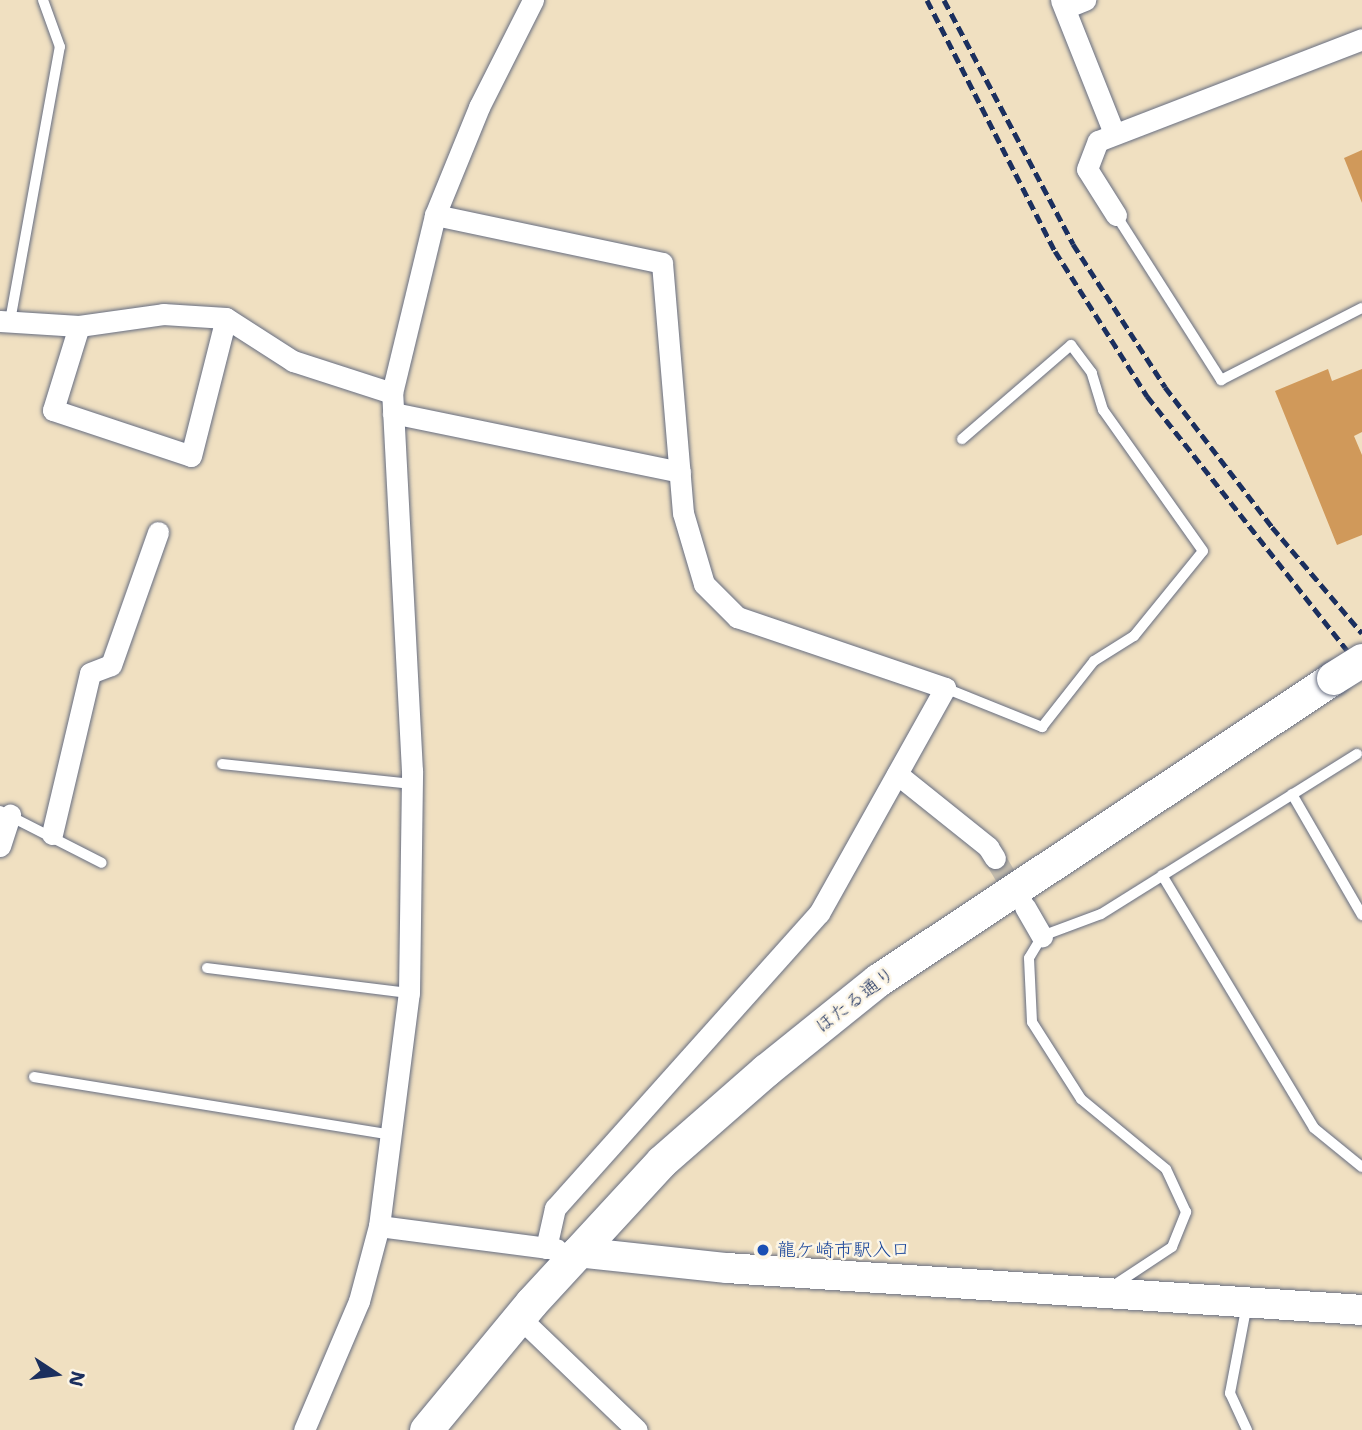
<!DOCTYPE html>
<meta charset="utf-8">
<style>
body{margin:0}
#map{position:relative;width:1362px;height:1430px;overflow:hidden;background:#f0e0c1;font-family:"Shantell Sans","Klee One",sans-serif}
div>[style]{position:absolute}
.building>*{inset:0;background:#d0995a}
.street-tunnel>*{height:21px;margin-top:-10.5px;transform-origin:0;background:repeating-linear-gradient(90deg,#c5bdad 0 21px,transparent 0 31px)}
.roads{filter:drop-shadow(0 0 2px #666d81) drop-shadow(0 0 2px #666d81)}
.lane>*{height:10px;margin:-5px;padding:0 5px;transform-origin:5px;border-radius:5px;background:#fff}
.street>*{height:21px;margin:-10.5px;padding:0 10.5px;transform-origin:10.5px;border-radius:10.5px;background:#fff}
.secondary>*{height:30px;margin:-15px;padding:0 15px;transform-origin:15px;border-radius:15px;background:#fff}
.primary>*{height:33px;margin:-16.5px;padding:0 16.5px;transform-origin:16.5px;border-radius:16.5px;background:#fff}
.rail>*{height:5px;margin-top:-2.5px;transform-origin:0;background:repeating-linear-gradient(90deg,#1b2f5e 0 10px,transparent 0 15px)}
.bridges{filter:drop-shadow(0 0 2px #666d81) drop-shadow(0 0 2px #666d81)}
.primary-bridge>*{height:33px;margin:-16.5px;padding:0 16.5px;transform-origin:16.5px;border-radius:16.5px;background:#fff}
.dots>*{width:19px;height:19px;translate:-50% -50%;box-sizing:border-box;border:4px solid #fcf5e5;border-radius:50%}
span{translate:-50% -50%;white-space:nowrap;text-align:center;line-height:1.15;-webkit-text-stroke:5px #fcf5e5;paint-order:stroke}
.street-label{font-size:19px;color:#1b2f5e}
.transit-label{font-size:19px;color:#164399}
.left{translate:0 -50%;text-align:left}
.north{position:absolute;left:21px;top:1339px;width:70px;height:70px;-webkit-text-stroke:5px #fcf5e5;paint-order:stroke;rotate:103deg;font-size:19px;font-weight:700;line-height:28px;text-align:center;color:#1b2f5e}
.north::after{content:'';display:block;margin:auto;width:24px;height:32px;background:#1b2f5e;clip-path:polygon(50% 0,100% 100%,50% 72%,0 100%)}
</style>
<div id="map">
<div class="building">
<i style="clip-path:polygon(1362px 150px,1362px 203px,1344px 158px)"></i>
<i style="clip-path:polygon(1328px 369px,1332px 381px,1362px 369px,1362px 432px,1354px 436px,1362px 455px,1362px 535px,1337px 545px,1275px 391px)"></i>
</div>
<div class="street-tunnel">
<i style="left:995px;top:858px;width:49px;rotate:59.2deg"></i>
</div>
<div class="roads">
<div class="lane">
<i style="left:1116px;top:215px;width:196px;rotate:57.5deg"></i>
<i style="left:1221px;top:380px;width:158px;rotate:-27.1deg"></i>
<i style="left:10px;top:321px;width:279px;rotate:-79.7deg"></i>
<i style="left:60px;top:47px;width:50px;rotate:-109.9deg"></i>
<i style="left:945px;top:688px;width:105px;rotate:21.9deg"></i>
<i style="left:1042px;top:727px;width:84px;rotate:-51.8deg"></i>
<i style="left:1094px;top:661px;width:47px;rotate:-32deg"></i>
<i style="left:1134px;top:636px;width:109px;rotate:-50.9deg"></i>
<i style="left:1203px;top:551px;width:173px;rotate:-125.3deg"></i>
<i style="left:1103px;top:410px;width:39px;rotate:-107deg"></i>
<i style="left:1092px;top:373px;width:35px;rotate:-127deg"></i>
<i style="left:1071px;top:345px;width:144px;rotate:139.2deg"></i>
<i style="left:222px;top:764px;width:191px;rotate:6deg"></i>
<i style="left:1292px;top:794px;width:140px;rotate:60deg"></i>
<i style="left:0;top:811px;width:114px;rotate:27deg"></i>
<i style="left:1162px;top:875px;width:295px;rotate:59deg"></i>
<i style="left:1314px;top:1128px;width:62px;rotate:39.1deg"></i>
<i style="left:207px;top:968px;width:204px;rotate:7.1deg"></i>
<i style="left:34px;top:1077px;width:358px;rotate:9.2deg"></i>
<i style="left:1113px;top:1286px;width:71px;rotate:-33.5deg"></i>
<i style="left:1172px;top:1247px;width:38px;rotate:-68deg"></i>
<i style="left:1186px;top:1212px;width:47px;rotate:-114.9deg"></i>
<i style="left:1166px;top:1169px;width:110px;rotate:-140.5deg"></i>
<i style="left:1081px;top:1099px;width:91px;rotate:-122.5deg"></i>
<i style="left:1032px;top:1022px;width:64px;rotate:-92.7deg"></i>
<i style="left:1029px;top:958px;width:26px;rotate:-59deg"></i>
<i style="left:1042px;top:936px;width:63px;rotate:-20.4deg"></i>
<i style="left:1101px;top:914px;width:302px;rotate:-32deg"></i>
<i style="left:1247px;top:1304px;width:91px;rotate:100.8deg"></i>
<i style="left:1230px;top:1393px;width:41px;rotate:65.3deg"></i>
</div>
<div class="street">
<i style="left:1061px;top:0;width:143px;rotate:68.3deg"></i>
<i style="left:1065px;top:8px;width:22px;rotate:-22deg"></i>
<i style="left:435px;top:215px;width:232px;rotate:11.9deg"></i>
<i style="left:662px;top:263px;width:251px;rotate:85.2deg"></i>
<i style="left:683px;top:513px;width:74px;rotate:73.5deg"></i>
<i style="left:704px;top:584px;width:47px;rotate:45deg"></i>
<i style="left:737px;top:617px;width:220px;rotate:18.8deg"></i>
<i style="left:945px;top:688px;width:258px;rotate:119.2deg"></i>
<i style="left:819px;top:913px;width:396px;rotate:131.8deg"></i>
<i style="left:555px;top:1208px;width:41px;rotate:102.7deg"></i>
<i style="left:1116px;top:215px;width:54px;rotate:-122.2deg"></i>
<i style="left:1087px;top:169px;width:30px;rotate:-69deg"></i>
<i style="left:1098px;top:141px;width:283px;rotate:-21.1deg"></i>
<i style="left:0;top:321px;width:79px;rotate:3.6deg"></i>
<i style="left:79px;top:326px;width:85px;rotate:-8.1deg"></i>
<i style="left:163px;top:314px;width:63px;rotate:3.6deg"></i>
<i style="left:226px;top:318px;width:80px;rotate:32.7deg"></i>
<i style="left:293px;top:361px;width:104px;rotate:17.9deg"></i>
<i style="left:79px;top:326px;width:88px;rotate:107.2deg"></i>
<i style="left:53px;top:410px;width:145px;rotate:18.4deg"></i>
<i style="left:191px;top:456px;width:142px;rotate:-75.8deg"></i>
<i style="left:393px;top:413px;width:293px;rotate:11.6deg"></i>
<i style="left:897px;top:774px;width:117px;rotate:38.7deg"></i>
<i style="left:988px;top:847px;width:13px;rotate:58deg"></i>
<i style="left:52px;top:834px;width:165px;rotate:-76.7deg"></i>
<i style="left:90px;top:673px;width:22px;rotate:-21deg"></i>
<i style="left:111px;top:665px;width:141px;rotate:-70.5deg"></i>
<i style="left:0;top:846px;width:33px;rotate:-72deg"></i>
<i style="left:1025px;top:907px;width:34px;rotate:60deg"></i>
<i style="left:379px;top:1226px;width:179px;rotate:7.4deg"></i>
<i style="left:519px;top:1317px;width:163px;rotate:43.8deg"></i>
<i style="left:304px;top:1430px;width:140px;rotate:-66.9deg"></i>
<i style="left:359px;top:1301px;width:78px;rotate:-75.1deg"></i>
<i style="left:379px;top:1226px;width:235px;rotate:-82.7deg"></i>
<i style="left:409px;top:993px;width:222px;rotate:-89.2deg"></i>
<i style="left:412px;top:771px;width:379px;rotate:-93deg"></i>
<i style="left:392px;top:393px;width:183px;rotate:-76.4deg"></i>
<i style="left:435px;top:215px;width:117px;rotate:-67.8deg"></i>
<i style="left:479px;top:107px;width:120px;rotate:-63.2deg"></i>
</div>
<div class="secondary">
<i style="left:577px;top:1252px;width:151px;rotate:6.1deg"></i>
<i style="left:727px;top:1268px;width:636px;rotate:3.78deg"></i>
</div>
<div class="primary">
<i style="left:426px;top:1430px;width:165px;rotate:-50.4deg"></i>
<i style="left:531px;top:1303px;width:193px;rotate:-47.3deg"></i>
<i style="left:662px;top:1161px;width:138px;rotate:-41.2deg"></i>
<i style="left:766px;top:1070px;width:144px;rotate:-38.8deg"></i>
<i style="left:878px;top:980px;width:546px;rotate:-33.57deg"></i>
</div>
</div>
<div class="rail">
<i style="left:927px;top:0;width:282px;rotate:63deg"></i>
<i style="left:1055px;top:251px;width:172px;rotate:57.6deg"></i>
<i style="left:1147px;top:396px;width:347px;rotate:51.8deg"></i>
<i style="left:944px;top:0;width:276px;rotate:62.1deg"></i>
<i style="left:1073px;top:244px;width:170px;rotate:57.2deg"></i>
<i style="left:1165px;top:387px;width:176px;rotate:52.6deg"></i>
<i style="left:1272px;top:527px;width:139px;rotate:49.7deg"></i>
</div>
<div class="bridges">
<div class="primary-bridge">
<i style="left:1333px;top:678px;width:34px;rotate:-32deg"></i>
</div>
</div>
<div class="dots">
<i style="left:763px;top:1250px;background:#1a4fb4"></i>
</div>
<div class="street-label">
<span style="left:855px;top:1000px;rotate:-38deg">ほたる通り</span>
</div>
<div class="transit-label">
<span class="left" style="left:777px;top:1250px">龍ケ崎市駅入口</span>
</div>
<div class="north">N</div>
</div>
